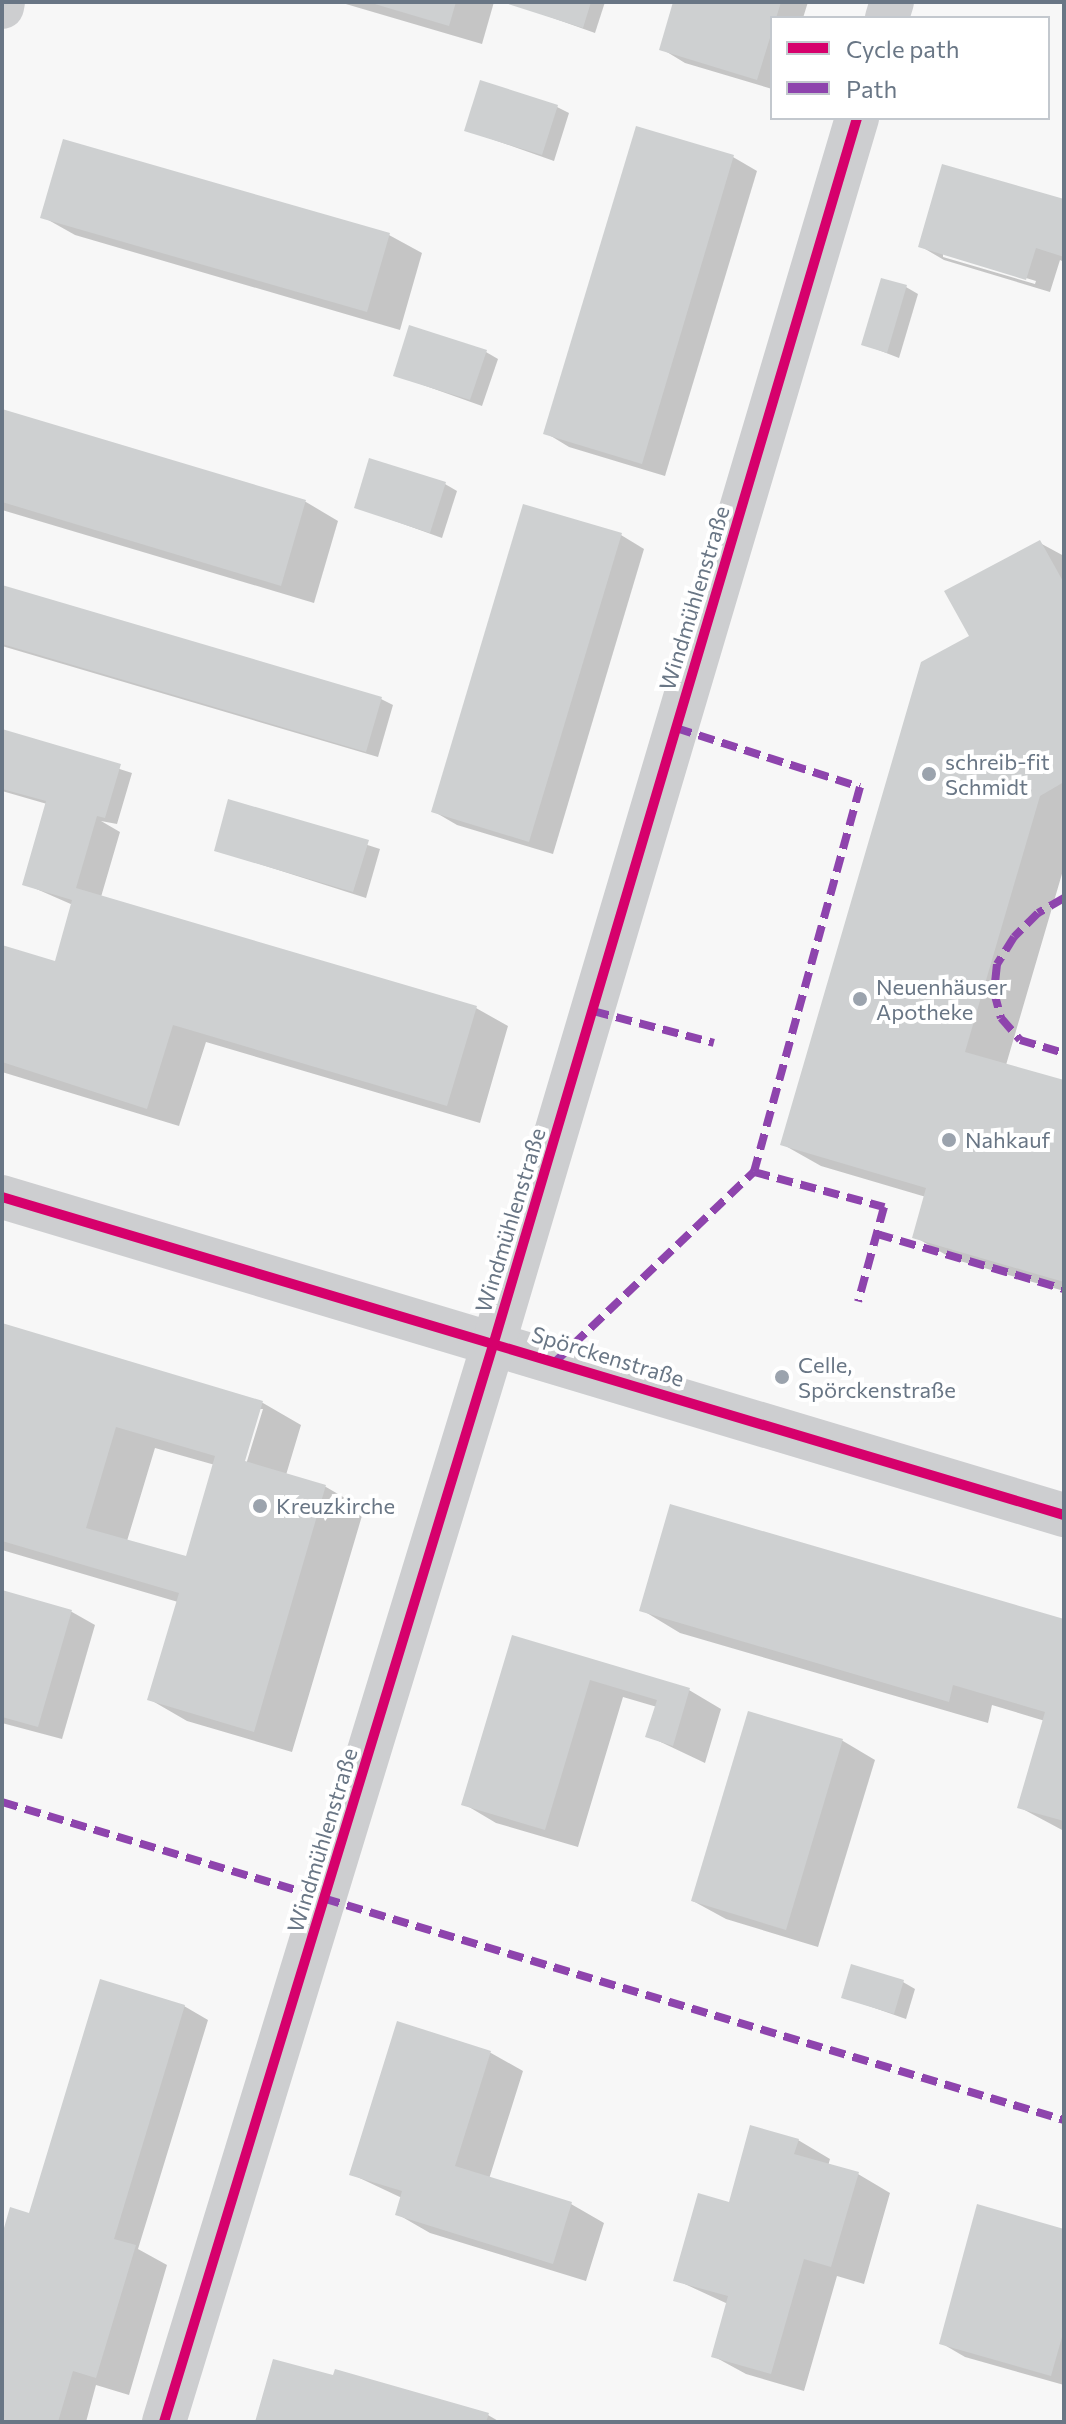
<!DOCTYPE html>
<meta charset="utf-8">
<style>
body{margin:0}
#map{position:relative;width:1066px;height:2424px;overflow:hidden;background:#f7f7f7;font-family:Commissioner,sans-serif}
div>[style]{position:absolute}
.shadow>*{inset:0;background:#0003}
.building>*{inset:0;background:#ced0d1}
.minor>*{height:44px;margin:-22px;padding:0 22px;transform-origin:22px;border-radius:22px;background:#cdced0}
.tertiary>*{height:44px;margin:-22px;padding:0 22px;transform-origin:22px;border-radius:22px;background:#cdced0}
.quiet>*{height:8px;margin-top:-4px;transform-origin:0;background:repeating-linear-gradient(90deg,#8e44ad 0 16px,transparent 0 24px)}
.cycleway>*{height:10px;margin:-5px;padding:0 5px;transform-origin:5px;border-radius:5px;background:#d6006c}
.dots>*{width:22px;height:22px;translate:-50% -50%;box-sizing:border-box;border:4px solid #fff;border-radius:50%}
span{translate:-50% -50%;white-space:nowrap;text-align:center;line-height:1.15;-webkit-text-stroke:8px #fff;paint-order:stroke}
.street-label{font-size:22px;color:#697685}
.poi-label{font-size:22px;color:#697685}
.left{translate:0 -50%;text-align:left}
.frame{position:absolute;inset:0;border:4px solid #697685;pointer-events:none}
.legend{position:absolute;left:770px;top:16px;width:280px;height:104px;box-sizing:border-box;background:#fff;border:2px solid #c3c8ce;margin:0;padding:10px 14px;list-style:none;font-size:24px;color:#697685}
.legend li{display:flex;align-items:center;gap:16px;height:40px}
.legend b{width:40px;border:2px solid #c3c8ce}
</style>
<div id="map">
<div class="shadow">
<i style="clip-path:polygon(339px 2px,494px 2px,482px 44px)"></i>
<i style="clip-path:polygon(508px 2px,605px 2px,595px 33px)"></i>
<i style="clip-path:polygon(675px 2px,808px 2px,803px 18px,772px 18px,772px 89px,685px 63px,662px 49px)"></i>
<i style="clip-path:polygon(557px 107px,569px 113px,554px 161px,466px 130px)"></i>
<i style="clip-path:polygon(733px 157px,757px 171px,665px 476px,569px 447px,546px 433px)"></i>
<i style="clip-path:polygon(evenodd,1064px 202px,1064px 262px,1060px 260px,1050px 292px,944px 260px,920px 246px,1064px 202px,943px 253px,1036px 281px,1035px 284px,943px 257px,943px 253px)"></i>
<i style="clip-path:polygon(43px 217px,389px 235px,422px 253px,400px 330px,75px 235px)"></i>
<i style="clip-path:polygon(906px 287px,918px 294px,899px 358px,863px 344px)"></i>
<i style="clip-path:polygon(486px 352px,498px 359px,482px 406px,395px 375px)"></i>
<i style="clip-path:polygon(2px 411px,306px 502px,338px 521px,314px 603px,2px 510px)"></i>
<i style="clip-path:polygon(445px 484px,457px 491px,442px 538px,356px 507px)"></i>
<i style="clip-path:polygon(621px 535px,644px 549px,553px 854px,457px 825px,433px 811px)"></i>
<i style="clip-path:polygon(1040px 543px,1064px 556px,1064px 867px,1006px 1065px,1064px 1083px,1064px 1291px,953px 1259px,915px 1237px,926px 1197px,821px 1166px,782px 1144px,971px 636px)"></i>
<i style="clip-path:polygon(2px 587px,381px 699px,393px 705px,378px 757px,2px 646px)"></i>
<i style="clip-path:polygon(2px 731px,132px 773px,117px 824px,101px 821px,120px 832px,101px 897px,476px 1008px,508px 1026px,480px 1123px,206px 1042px,179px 1126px,2px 1072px,2px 948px,56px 963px,73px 905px,25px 884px,47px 804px,2px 791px)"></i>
<i style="clip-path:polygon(230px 801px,380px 849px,366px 898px,216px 850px)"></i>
<i style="clip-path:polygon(evenodd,2px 1325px,263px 1403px,301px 1425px,286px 1475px,326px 1487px,364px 1509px,292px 1752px,187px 1721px,149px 1699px,178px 1602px,2px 1550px,2px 1325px,259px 1409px,263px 1409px,244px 1471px,241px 1470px,259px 1409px,2px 1325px,155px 1448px,215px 1465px,187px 1559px,127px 1541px,155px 1448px)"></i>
<i style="clip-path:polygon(2px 1592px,72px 1612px,95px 1625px,62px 1739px,2px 1723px)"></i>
<i style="clip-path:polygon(642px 1610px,1064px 1621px,1064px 1831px,1019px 1807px,1045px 1721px,992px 1705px,988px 1723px,680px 1633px)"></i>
<i style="clip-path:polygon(513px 1638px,689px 1690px,721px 1709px,705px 1763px,648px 1736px,657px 1707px,623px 1697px,578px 1847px,496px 1823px,464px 1804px)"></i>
<i style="clip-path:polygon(750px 1713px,843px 1741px,875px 1760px,818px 1947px,726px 1919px,693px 1901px)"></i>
<i style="clip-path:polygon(903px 1982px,915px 1989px,906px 2019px,843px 1997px)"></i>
<i style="clip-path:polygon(184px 2006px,208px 2020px,138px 2249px,167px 2265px,129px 2395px,96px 2385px,86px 2422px,2px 2422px,2px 2242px,38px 2218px)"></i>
<i style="clip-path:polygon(399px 2024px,491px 2053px,523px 2071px,489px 2179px,571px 2204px,604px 2223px,586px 2281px,430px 2233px,397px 2214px,402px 2198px,351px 2174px)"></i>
<i style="clip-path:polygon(798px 2140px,830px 2159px,828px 2166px,858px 2174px,890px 2193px,864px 2284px,837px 2276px,804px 2391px,746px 2374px,713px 2356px,728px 2304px,676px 2280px)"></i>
<i style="clip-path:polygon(1064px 2231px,1064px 2385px,965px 2357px,941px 2343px)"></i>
<i style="clip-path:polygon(488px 2415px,500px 2422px,257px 2422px)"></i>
</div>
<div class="building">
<i style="clip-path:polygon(368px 2px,456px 2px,449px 26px)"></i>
<i style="clip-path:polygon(502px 2px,591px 2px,583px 28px)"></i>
<i style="clip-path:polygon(673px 2px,781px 2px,757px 80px,659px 50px)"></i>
<i style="clip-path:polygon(480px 80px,558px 105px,542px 155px,464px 131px)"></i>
<i style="clip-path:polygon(636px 126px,734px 155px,642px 464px,543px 434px)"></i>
<i style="clip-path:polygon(63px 139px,390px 233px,367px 312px,40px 218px)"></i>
<i style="clip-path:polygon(942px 164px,1064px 199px,1064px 257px,1036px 248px,1026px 280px,918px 247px)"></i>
<i style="clip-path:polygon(881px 278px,907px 285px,887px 353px,861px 345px)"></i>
<i style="clip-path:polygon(409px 325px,487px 350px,470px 400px,393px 376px)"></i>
<i style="clip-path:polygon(2px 409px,306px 500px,281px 586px,2px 502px)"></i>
<i style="clip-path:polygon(369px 458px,446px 482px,430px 533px,354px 508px)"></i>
<i style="clip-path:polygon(523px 504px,622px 533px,529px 842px,431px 812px)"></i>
<i style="clip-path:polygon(1040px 540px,1064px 583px,1064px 782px,1040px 796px,965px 1052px,1064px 1080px,1064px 1282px,912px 1238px,926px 1188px,780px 1145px,921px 662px,969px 636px,944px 591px)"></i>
<i style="clip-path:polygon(2px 585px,382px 697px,366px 752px,2px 644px)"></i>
<i style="clip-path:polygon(2px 729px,121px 764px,105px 818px,97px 816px,76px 888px,477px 1006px,447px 1106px,173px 1025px,147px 1109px,2px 1062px,2px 945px,55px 961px,72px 900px,22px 885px,46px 801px,2px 789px)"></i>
<i style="clip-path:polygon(228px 799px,369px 840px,353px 892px,214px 851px)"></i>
<i style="clip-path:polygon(evenodd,2px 1323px,263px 1401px,245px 1461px,326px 1485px,254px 1732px,147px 1700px,179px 1593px,2px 1541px,2px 1323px,116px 1427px,215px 1456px,186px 1556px,86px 1528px,116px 1427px)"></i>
<i style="clip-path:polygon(670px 1504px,1064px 1619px,1064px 1821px,1017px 1808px,1045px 1712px,953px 1685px,949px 1702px,639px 1611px)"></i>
<i style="clip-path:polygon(2px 1590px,72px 1610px,38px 1727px,2px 1717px)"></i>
<i style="clip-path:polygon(512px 1635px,690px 1688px,673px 1746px,645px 1737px,657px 1700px,590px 1680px,545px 1830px,461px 1805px)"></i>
<i style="clip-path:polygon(748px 1711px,843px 1739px,786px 1930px,691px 1901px)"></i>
<i style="clip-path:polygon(851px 1964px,904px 1980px,894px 2014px,841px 1998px)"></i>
<i style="clip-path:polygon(100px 1979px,185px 2005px,114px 2239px,136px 2245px,96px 2378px,73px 2371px,58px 2422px,2px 2422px,2px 2235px,10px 2207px,29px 2213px)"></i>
<i style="clip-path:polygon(397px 2021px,491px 2051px,455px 2166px,572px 2202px,553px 2264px,395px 2215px,402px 2191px,349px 2175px)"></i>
<i style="clip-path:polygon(750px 2125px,799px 2139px,794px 2154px,859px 2172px,831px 2267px,804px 2259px,771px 2374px,711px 2357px,728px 2296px,673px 2281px,698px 2193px,729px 2202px)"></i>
<i style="clip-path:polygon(977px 2204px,1064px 2229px,1064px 2330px,1051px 2376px,939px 2344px)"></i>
<i style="clip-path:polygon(273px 2359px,333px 2375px,335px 2369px,489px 2413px,486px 2422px,255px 2422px)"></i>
</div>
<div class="minor">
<i style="left:2px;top:7px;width:5px;rotate:-79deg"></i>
<i style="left:2px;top:1197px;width:1109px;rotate:16.67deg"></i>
</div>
<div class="tertiary">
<i style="left:887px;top:18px;width:17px;rotate:-73deg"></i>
<i style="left:164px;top:2422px;width:1129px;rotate:-73.01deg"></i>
<i style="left:494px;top:1342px;width:1277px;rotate:-73.48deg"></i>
</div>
<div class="quiet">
<i style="left:676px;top:728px;width:193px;rotate:17.8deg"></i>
<i style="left:860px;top:787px;width:399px;rotate:105.4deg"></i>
<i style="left:754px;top:1172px;width:135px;rotate:15.1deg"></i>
<i style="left:884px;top:1207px;width:98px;rotate:105.3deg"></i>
<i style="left:1064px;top:898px;width:30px;rotate:150deg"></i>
<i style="left:1038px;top:913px;width:34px;rotate:135deg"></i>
<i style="left:1014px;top:937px;width:32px;rotate:122deg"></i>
<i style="left:997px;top:964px;width:28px;rotate:96deg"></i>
<i style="left:994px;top:992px;width:27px;rotate:75deg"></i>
<i style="left:1001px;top:1018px;width:29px;rotate:49deg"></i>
<i style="left:1020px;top:1040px;width:46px;rotate:16.5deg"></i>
<i style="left:593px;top:1011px;width:125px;rotate:14.8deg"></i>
<i style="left:877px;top:1234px;width:195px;rotate:16.4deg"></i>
<i style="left:556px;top:1361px;width:274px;rotate:-43.7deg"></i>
<i style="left:2px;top:1802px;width:1109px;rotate:16.67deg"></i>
</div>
<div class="cycleway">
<i style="left:2px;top:1197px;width:1109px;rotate:16.67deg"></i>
<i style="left:164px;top:2422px;width:1129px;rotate:-73.01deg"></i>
<i style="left:494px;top:1342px;width:1277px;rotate:-73.48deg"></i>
</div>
<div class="dots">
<i style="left:929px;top:774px;background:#9ba3ad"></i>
<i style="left:860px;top:999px;background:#9ba3ad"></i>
<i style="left:949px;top:1140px;background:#9ba3ad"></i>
<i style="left:782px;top:1377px;background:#9ba3ad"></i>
<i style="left:260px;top:1506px;background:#9ba3ad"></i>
</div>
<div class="street-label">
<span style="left:694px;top:598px;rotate:-73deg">Windmühlenstraße</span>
<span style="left:510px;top:1220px;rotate:-73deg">Windmühlenstraße</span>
<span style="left:608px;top:1356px;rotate:17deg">Spörckenstraße</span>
<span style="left:322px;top:1840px;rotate:-73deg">Windmühlenstraße</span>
</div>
<div class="poi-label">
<span class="left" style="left:945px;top:774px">schreib-fit<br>Schmidt</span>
<span class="left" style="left:876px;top:999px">Neuenhäuser<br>Apotheke</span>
<span class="left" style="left:965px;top:1140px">Nahkauf</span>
<span class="left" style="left:798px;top:1377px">Celle,<br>Spörckenstraße</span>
<span class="left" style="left:276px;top:1506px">Kreuzkirche</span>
</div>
<div class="frame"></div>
<ul class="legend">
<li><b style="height:10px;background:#d6006c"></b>Cycle path</li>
<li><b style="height:10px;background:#8e44ad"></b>Path</li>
</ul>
</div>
